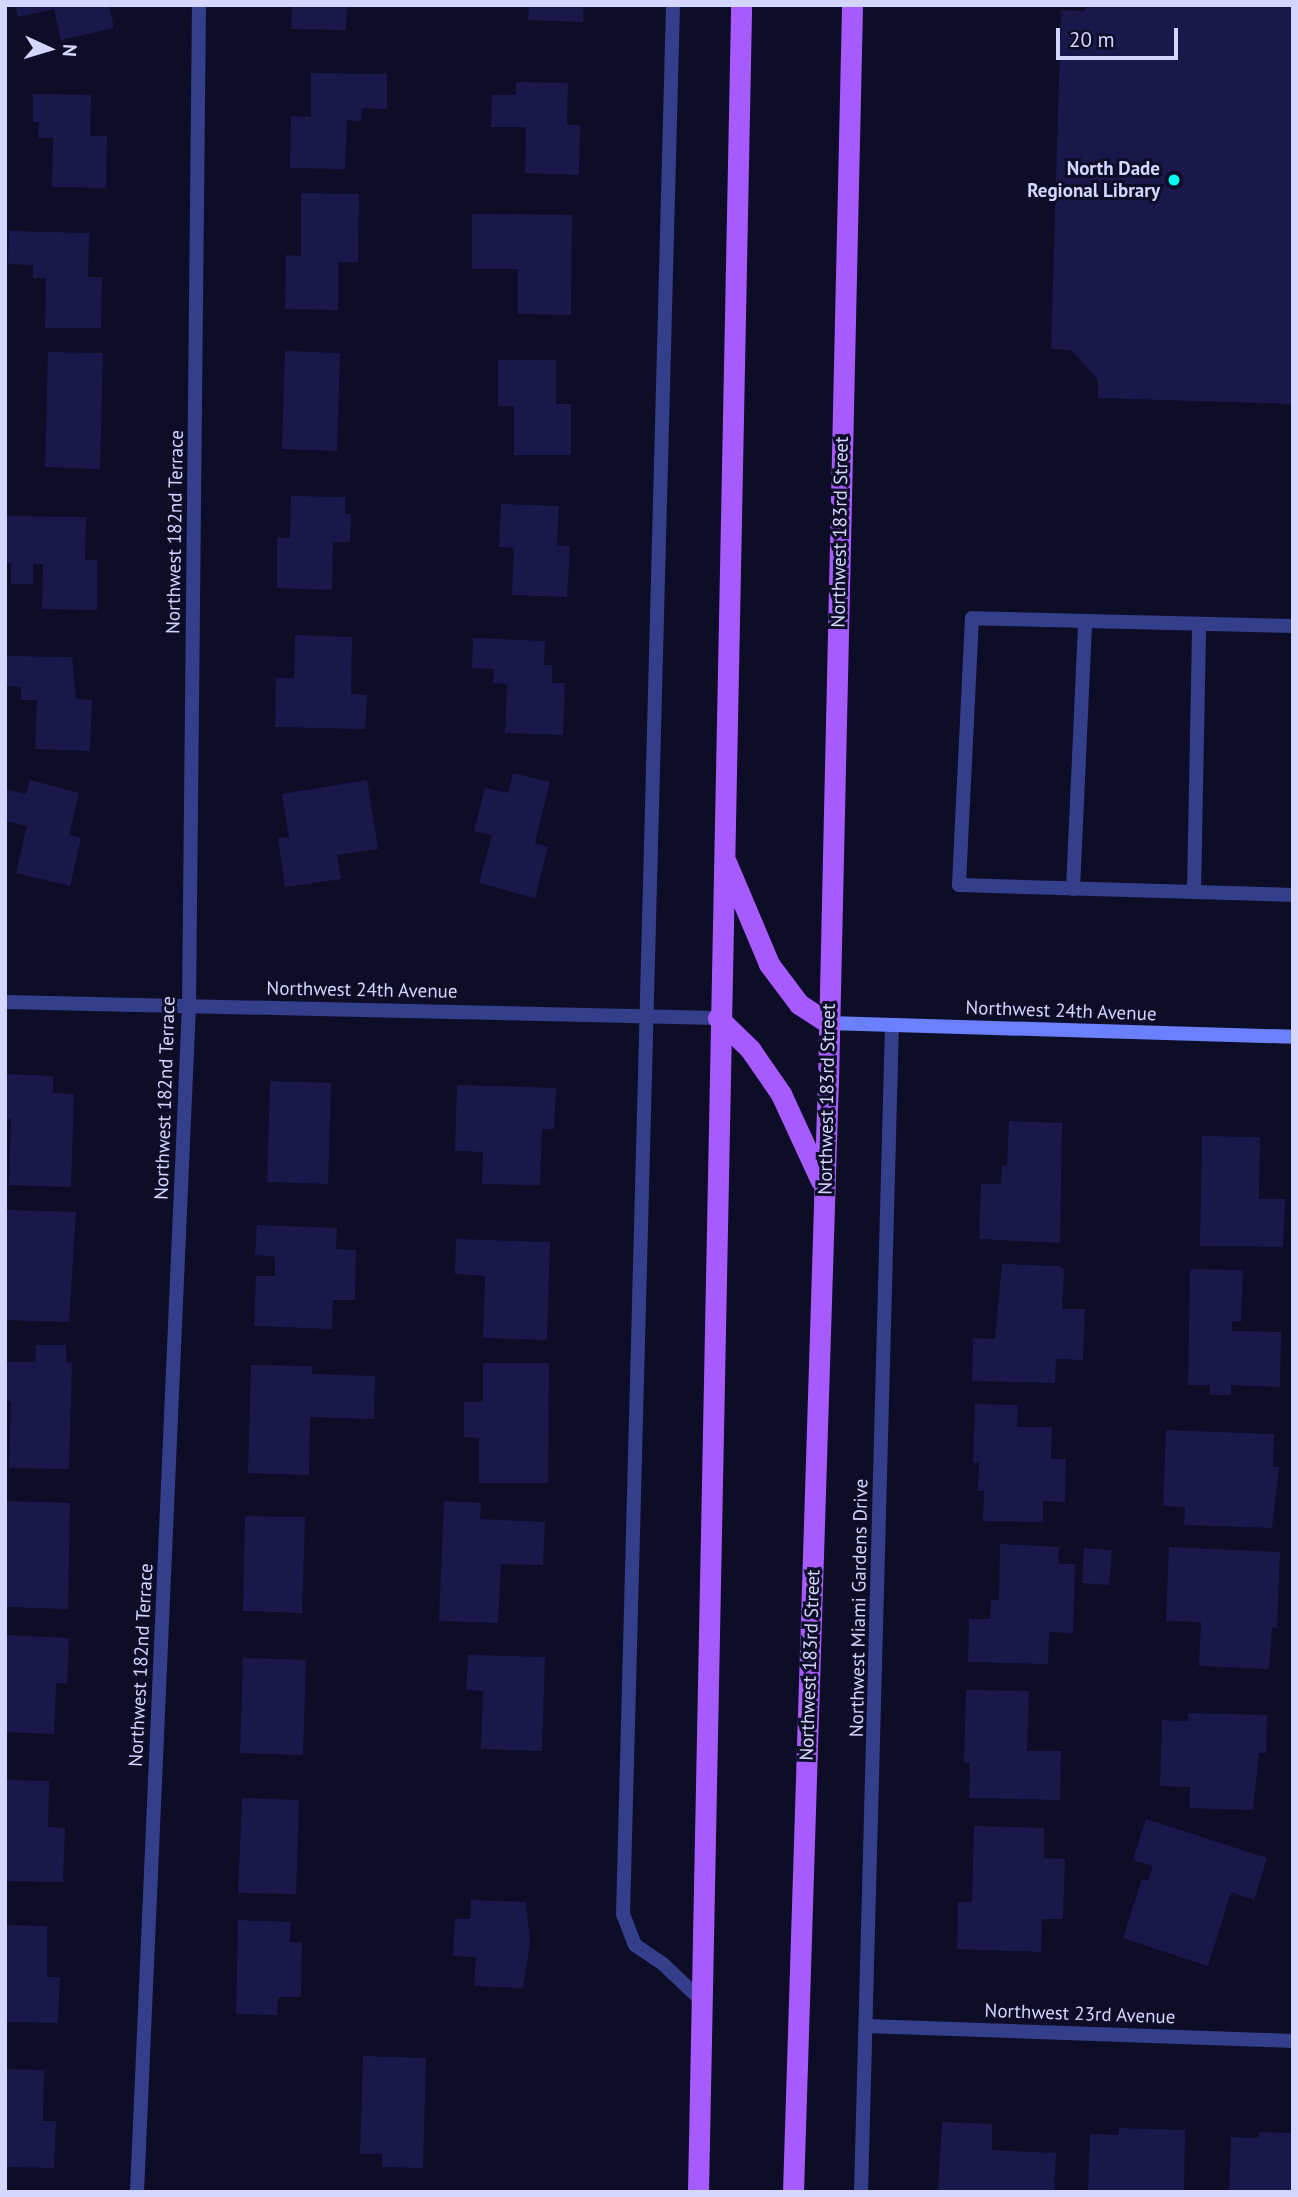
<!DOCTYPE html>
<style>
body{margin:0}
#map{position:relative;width:1298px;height:2197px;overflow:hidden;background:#0d0d28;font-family:"PT Sans",sans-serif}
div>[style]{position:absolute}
.building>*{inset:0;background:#1a184a}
.lane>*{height:14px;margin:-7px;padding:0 7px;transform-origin:7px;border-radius:7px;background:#343f8b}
.street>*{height:14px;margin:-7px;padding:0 7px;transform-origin:7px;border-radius:7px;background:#343f8b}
.secondary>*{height:14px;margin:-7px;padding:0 7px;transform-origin:7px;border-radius:7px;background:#6b80ff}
.primary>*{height:21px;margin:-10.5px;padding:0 10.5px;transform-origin:10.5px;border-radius:10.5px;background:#a75bff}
.dots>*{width:19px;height:19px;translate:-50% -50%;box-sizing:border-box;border:4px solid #0d0d28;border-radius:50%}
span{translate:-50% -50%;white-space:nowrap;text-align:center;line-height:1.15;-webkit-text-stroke:6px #0d0d28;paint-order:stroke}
.poi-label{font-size:19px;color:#d4d6ff;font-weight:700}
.right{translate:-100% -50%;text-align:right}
.street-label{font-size:19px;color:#d4d6ff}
.frame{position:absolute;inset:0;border:7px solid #d4d6ff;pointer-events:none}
.north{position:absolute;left:14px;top:14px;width:70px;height:70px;-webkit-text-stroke:5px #0d0d28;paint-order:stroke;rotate:94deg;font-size:19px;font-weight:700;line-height:28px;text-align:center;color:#d4d6ff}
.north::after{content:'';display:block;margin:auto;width:24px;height:32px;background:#d4d6ff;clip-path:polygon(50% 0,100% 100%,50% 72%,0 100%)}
.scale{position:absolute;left:1056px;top:28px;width:122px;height:32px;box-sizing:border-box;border:4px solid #d4d6ff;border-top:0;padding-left:9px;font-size:21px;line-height:24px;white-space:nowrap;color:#d4d6ff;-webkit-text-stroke:5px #0d0d28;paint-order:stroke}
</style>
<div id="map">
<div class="building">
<i style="clip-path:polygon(15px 5px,109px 5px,114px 28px,61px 40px,54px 9px,18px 17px)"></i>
<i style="clip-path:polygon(292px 5px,347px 5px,346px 30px,291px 29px)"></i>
<i style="clip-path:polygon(529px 5px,584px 5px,583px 22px,528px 20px)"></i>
<i style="clip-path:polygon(1089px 5px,1293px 5px,1293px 404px,1098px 398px,1098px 380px,1071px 350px,1051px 349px,1061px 10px,1084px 11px)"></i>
<i style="clip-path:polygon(311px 73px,387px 74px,387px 109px,362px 108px,361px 121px,347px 120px,345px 169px,290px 168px,291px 116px,311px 117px)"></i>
<i style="clip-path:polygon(516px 82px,568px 83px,567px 125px,580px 125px,579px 175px,525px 173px,526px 127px,491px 127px,492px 95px,516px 95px)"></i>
<i style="clip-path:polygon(33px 94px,91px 95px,90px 136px,107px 136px,106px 188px,52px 187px,53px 138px,38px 138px,39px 122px,33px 122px)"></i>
<i style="clip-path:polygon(301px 193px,359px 194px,358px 262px,338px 262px,338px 310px,285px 309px,286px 255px,301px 256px)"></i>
<i style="clip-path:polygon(472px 214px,572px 215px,571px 315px,518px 314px,518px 269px,472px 269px)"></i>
<i style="clip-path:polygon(9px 231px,89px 233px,88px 277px,102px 277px,101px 328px,45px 328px,46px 278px,33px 278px,33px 265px,8px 264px)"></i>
<i style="clip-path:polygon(285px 351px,340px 353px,337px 451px,282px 449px)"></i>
<i style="clip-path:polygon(48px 352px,103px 353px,100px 469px,45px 467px)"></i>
<i style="clip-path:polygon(498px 360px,556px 360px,556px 404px,571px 404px,571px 455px,514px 455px,514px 406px,498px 406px)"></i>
<i style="clip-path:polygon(291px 496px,345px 497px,345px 514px,351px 514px,350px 542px,333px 542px,332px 590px,277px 588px,277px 538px,290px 538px)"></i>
<i style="clip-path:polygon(501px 504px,559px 506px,557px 545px,570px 546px,567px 597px,512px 595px,514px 548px,499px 547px)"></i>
<i style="clip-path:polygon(6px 516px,86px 517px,85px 560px,97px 560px,97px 610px,42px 609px,43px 564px,33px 564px,33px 584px,11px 584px,11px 563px,5px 563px)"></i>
<i style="clip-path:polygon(295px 635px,352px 637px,351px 694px,367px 695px,365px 729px,275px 727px,276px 678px,294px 678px)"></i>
<i style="clip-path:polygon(473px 638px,545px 641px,544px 665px,552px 665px,552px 683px,565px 683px,563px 735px,505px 733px,507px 684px,493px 683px,494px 669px,472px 668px)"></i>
<i style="clip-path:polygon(5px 656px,72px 657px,76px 699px,92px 700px,90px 751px,35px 749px,37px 700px,21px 700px,21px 687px,5px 686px)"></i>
<i style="clip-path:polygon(513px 773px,550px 782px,535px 843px,548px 847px,535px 898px,479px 883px,492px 835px,474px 831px,485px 788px,508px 793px)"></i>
<i style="clip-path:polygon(30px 780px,79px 793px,69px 835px,81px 838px,70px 886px,16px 873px,27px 826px,5px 821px,5px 789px,26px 794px)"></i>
<i style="clip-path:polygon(367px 780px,378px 849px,337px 855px,341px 879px,285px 887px,278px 838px,289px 837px,282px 794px)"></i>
<i style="clip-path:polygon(5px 1074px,53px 1076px,53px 1093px,74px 1094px,71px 1187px,9px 1185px,11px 1119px,5px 1119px)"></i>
<i style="clip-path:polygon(270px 1081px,331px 1083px,328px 1184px,267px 1182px)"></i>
<i style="clip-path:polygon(457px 1085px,556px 1088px,554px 1129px,542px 1129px,540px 1185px,482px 1184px,483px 1152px,455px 1151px)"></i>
<i style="clip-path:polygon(1009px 1121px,1062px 1123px,1060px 1243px,979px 1239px,981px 1184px,1001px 1184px,1002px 1165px,1007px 1166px)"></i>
<i style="clip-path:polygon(1202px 1136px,1260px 1137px,1259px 1199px,1285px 1199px,1283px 1247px,1200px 1246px)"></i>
<i style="clip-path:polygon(5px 1210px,76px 1212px,69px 1322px,5px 1320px)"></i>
<i style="clip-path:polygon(257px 1225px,337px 1228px,336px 1249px,356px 1250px,355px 1300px,333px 1300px,332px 1329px,254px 1326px,256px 1276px,275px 1276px,275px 1257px,255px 1255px)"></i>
<i style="clip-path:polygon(456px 1239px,550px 1242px,547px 1340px,483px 1338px,485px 1276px,455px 1274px)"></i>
<i style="clip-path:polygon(1002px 1264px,1059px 1266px,1064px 1270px,1062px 1309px,1085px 1309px,1083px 1360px,1056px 1359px,1055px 1383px,972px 1381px,973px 1338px,995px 1339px)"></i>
<i style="clip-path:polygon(1190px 1269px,1243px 1270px,1241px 1322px,1232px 1321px,1232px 1331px,1281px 1332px,1280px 1387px,1231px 1385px,1231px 1395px,1210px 1395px,1210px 1385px,1188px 1385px)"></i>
<i style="clip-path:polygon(36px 1345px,66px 1345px,66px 1362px,72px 1363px,69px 1469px,9px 1468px,11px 1401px,5px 1401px,5px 1362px,35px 1362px)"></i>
<i style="clip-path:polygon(483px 1363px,549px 1363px,548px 1483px,479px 1483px,479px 1438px,464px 1437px,464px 1402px,483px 1402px)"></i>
<i style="clip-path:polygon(251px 1365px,312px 1366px,312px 1374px,375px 1376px,374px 1419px,310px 1417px,309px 1475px,248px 1473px)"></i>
<i style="clip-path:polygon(975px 1404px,1018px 1405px,1017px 1427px,1052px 1427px,1051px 1459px,1066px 1459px,1065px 1502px,1043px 1501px,1043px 1522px,983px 1521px,984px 1491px,978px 1491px,979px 1462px,973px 1463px)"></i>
<i style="clip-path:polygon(1166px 1430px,1274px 1434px,1273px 1467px,1279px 1467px,1272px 1528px,1184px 1525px,1185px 1507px,1163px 1506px)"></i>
<i style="clip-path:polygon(6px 1501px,70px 1503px,68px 1609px,5px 1607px)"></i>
<i style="clip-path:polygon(444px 1501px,481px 1503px,480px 1519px,545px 1522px,543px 1565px,501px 1564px,498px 1623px,439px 1621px)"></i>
<i style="clip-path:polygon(245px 1516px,305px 1517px,302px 1613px,243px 1611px)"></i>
<i style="clip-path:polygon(1000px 1544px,1059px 1547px,1058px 1564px,1075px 1564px,1073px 1633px,1049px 1632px,1048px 1664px,968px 1662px,969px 1619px,990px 1619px,991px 1600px,999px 1600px)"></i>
<i style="clip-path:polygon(1169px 1547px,1280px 1552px,1277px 1628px,1272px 1627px,1269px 1669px,1199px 1666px,1201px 1622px,1166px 1621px)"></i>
<i style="clip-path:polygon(1084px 1548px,1112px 1550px,1109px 1585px,1082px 1583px)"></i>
<i style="clip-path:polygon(5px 1635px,69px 1638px,67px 1684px,56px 1683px,54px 1734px,5px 1732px)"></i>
<i style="clip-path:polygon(468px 1655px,545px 1657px,542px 1751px,481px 1749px,483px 1691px,466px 1690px)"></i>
<i style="clip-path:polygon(243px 1658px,306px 1660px,303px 1755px,240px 1753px)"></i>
<i style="clip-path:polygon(966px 1690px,1029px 1691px,1027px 1751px,1061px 1751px,1060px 1800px,969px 1798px,970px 1763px,964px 1763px)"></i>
<i style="clip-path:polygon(1188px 1713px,1267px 1715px,1266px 1753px,1259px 1753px,1253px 1810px,1190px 1808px,1190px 1787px,1160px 1786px,1162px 1720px,1188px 1721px)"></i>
<i style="clip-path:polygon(5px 1780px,49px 1781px,48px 1827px,65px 1828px,63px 1882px,5px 1881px)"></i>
<i style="clip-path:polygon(242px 1798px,299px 1800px,296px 1894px,238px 1893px)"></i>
<i style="clip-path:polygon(1146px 1819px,1267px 1858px,1254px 1900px,1231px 1892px,1208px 1966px,1123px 1938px,1142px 1879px,1148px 1881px,1153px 1866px,1133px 1860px)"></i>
<i style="clip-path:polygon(974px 1826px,1044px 1828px,1044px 1858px,1065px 1859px,1063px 1919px,1042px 1919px,1041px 1952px,957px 1949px,958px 1902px,972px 1902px)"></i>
<i style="clip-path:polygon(471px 1900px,526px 1902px,530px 1944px,523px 1988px,474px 1986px,476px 1957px,453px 1956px,455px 1919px,470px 1919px)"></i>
<i style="clip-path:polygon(238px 1920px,291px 1922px,290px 1942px,302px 1942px,301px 1997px,278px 1997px,277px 2015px,236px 2014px)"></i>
<i style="clip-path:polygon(5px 1925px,47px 1926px,47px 1977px,60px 1977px,58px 2023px,5px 2022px)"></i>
<i style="clip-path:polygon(363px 2056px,426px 2058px,423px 2168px,382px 2167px,382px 2154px,360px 2154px)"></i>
<i style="clip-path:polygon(5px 2069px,44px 2070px,43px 2121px,56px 2121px,54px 2168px,5px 2167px)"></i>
<i style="clip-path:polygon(942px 2122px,992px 2124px,992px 2150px,1056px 2153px,1054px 2192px,938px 2192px)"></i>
<i style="clip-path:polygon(1119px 2128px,1185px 2130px,1184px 2192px,1088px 2192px,1090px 2134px,1119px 2135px)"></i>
<i style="clip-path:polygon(1259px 2132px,1293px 2133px,1293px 2192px,1229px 2192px,1231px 2137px,1259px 2138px)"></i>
</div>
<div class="lane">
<i style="left:1293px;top:626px;width:321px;rotate:-178.6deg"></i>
<i style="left:972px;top:618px;width:267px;rotate:92.8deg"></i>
<i style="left:959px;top:885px;width:334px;rotate:1.7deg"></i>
<i style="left:1073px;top:889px;width:268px;rotate:-87.4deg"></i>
<i style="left:1194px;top:892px;width:268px;rotate:-88.9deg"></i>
</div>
<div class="street">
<i style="left:673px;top:5px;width:1910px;rotate:91.5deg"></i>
<i style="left:623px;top:1914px;width:33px;rotate:69deg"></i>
<i style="left:635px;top:1945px;width:34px;rotate:34deg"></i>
<i style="left:663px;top:1964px;width:52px;rotate:43.5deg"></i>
<i style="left:5px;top:1002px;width:713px;rotate:1.29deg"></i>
<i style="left:866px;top:2026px;width:427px;rotate:2deg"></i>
<i style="left:137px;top:2192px;width:1187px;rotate:-87.49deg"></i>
<i style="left:189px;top:1006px;width:1001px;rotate:-89.43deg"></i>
<i style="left:861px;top:2192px;width:1167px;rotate:-88.48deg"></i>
</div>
<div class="secondary">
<i style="left:828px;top:1023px;width:465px;rotate:1.7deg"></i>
</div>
<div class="primary">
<i style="left:726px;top:862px;width:111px;rotate:67.1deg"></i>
<i style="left:769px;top:964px;width:50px;rotate:53.1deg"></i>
<i style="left:799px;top:1004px;width:35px;rotate:33deg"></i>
<i style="left:718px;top:1018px;width:45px;rotate:44.1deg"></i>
<i style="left:750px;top:1049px;width:55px;rotate:55.4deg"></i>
<i style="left:781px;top:1094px;width:96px;rotate:65.3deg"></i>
<i style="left:698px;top:2192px;width:2187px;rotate:-88.87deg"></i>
<i style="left:793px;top:2192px;width:1112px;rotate:-88.2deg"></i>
<i style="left:828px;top:1081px;width:1076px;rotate:-88.72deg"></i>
</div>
<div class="dots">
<i style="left:1174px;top:180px;background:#0fe"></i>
</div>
<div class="poi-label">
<span class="right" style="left:1160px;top:180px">North Dade<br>Regional Library</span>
</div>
<div class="street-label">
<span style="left:175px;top:532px;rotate:-89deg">Northwest 182nd Terrace</span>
<span style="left:840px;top:532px;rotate:-89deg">Northwest 183rd Street</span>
<span style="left:362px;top:990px;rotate:1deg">Northwest 24th Avenue</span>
<span style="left:1061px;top:1011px;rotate:2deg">Northwest 24th Avenue</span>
<span style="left:165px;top:1098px;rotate:-88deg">Northwest 182nd Terrace</span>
<span style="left:827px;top:1099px;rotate:-89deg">Northwest 183rd Street</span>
<span style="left:859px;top:1608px;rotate:-89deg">Northwest Miami Gardens Drive</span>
<span style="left:141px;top:1665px;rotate:-87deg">Northwest 182nd Terrace</span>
<span style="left:810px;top:1665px;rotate:-88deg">Northwest 183rd Street</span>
<span style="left:1080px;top:2014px;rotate:2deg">Northwest 23rd Avenue</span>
</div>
<div class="frame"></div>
<div class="north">N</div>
<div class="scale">20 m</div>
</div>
